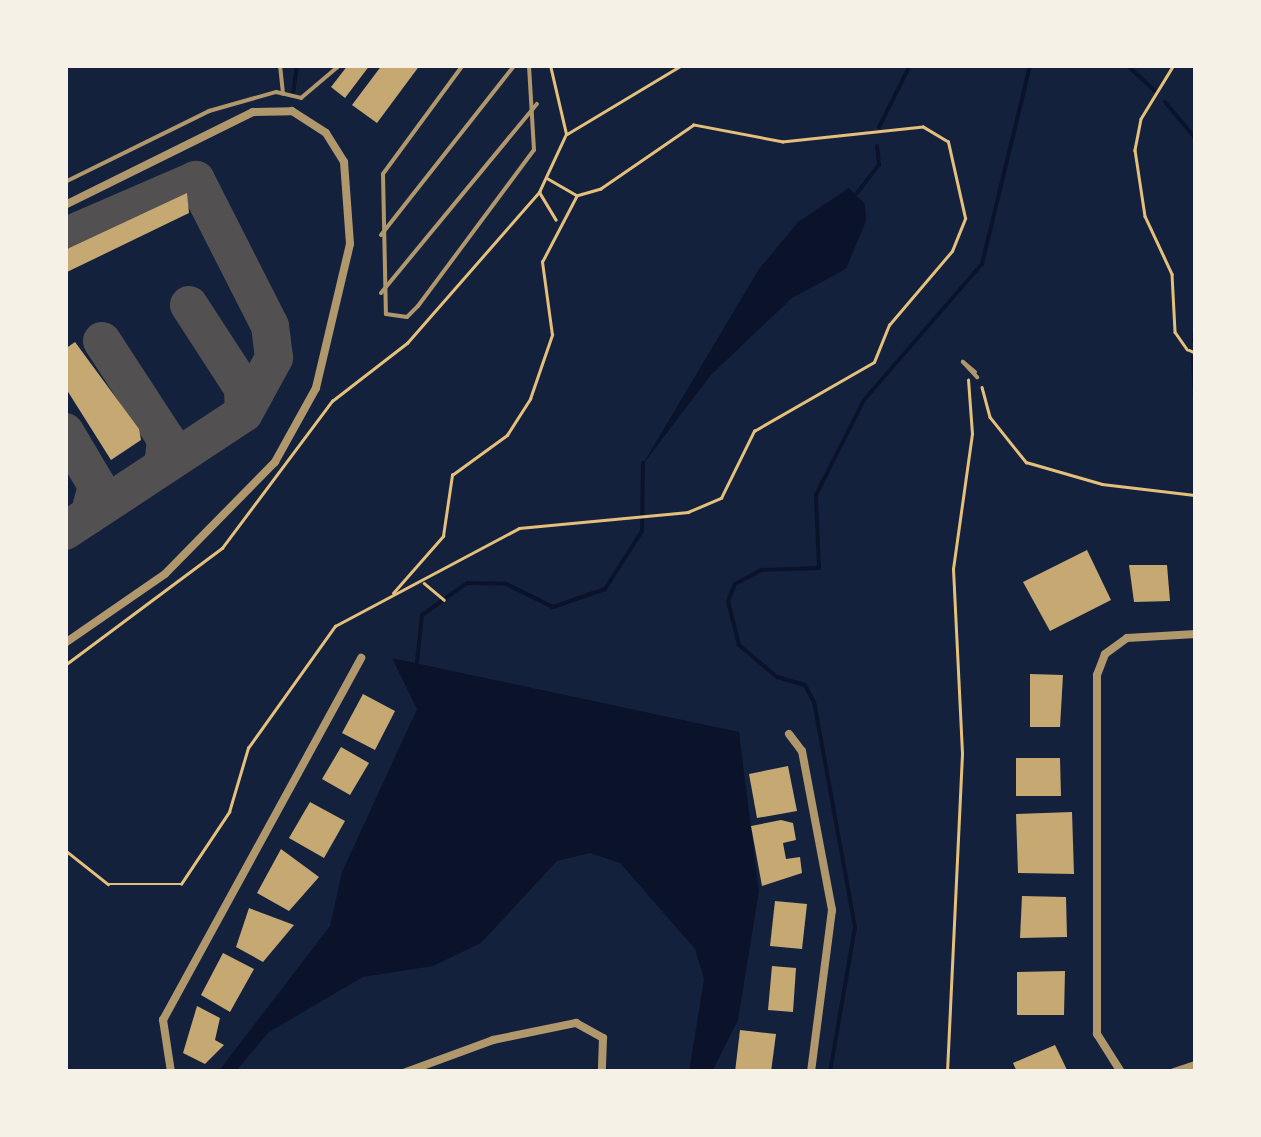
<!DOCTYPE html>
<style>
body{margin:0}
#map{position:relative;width:1261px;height:1137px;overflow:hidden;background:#14213d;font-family:"Open Sans",sans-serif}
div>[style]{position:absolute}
.water>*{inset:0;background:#0b132b}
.stream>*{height:4px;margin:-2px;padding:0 2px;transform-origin:2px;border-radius:2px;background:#0b132b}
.taxiway>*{height:38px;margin:-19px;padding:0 19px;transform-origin:19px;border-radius:19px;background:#525050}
.building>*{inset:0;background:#c6a872}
.path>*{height:2.5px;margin:-1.25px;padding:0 1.25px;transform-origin:1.25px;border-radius:1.25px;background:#e5c07b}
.service>*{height:4px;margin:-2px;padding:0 2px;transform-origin:2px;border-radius:2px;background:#b1986c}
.minor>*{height:8px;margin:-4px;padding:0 4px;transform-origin:4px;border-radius:4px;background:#b1986c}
span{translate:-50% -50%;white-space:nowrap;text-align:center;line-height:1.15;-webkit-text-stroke:9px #f6f1e7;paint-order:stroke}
.frame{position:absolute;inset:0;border:68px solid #f6f1e7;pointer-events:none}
</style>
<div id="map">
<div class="water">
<i style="clip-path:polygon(849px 188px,865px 204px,866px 221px,846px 269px,792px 298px,711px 375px,641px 467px,759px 269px,798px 222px)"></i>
<i style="clip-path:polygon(392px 658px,739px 732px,759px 891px,738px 1020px,712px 1072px,689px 1072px,704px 979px,695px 949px,620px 863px,590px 853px,557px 861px,481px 943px,433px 966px,363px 977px,269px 1032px,235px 1072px,218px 1072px,330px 926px,342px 872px,417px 709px)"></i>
</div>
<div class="stream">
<i style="left:1127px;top:65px;width:41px;rotate:43deg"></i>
<i style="left:293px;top:94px;width:29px;rotate:-82deg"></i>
<i style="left:1165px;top:102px;width:48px;rotate:50deg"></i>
<i style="left:879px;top:127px;width:69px;rotate:-63.4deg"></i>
<i style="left:857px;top:193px;width:36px;rotate:-52deg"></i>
<i style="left:879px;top:165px;width:19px;rotate:-96deg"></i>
<i style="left:1194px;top:342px;width:32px;rotate:-86deg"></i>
<i style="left:1193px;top:357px;width:64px;rotate:87.3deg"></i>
<i style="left:417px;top:662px;width:47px;rotate:-83.9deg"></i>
<i style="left:422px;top:615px;width:55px;rotate:-35.4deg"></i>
<i style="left:467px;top:583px;width:39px;rotate:1deg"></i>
<i style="left:506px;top:584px;width:52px;rotate:26.1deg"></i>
<i style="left:553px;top:607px;width:55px;rotate:-19.1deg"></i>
<i style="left:605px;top:589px;width:69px;rotate:-57.5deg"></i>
<i style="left:642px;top:531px;width:68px;rotate:-89.2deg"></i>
<i style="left:830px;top:1072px;width:147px;rotate:-80.2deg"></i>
<i style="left:855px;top:927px;width:229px;rotate:-100.3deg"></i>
<i style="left:814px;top:702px;width:19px;rotate:-118deg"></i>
<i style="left:805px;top:685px;width:29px;rotate:-164deg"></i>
<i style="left:777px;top:677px;width:50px;rotate:-139.9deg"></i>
<i style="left:739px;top:645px;width:45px;rotate:-104deg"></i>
<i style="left:728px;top:601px;width:18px;rotate:-68deg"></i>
<i style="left:735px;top:584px;width:30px;rotate:-28deg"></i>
<i style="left:761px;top:570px;width:58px;rotate:-2deg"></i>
<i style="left:819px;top:568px;width:73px;rotate:-92.4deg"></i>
<i style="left:816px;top:495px;width:106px;rotate:-63.2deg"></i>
<i style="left:864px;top:400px;width:180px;rotate:-49.1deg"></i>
<i style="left:982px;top:264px;width:205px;rotate:-76.4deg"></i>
</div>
<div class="taxiway">
<i style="left:189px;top:305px;width:99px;rotate:57deg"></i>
<i style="left:243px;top:388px;width:25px;rotate:88deg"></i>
<i style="left:102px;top:341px;width:117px;rotate:56.9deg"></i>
<i style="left:166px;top:439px;width:27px;rotate:96deg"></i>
<i style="left:65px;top:432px;width:63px;rotate:59.3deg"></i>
<i style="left:97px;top:486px;width:30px;rotate:105deg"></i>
<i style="left:65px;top:531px;width:214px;rotate:-33.4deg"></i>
<i style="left:244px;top:413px;width:63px;rotate:-61.4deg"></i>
<i style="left:274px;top:358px;width:32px;rotate:-97deg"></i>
<i style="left:270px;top:326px;width:164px;rotate:-116.9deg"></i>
<i style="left:196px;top:180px;width:129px;rotate:156.6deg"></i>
</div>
<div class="building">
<i style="clip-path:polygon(348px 65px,370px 65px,345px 98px,331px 87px)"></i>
<i style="clip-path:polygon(382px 65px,420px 65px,377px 123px,352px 105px)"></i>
<i style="clip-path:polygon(187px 193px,189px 213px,65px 273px,65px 250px)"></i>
<i style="clip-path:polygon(75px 342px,139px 429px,141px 440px,111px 460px,65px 387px,65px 349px)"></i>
<i style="clip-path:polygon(1087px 550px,1111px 600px,1050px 631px,1023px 582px)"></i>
<i style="clip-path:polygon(1129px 565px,1167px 565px,1170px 601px,1134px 602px)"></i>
<i style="clip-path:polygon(1030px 674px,1063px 675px,1060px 727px,1030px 727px)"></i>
<i style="clip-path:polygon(363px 694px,395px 711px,375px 750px,342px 733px)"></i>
<i style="clip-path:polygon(341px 747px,369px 763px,350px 795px,322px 779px)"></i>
<i style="clip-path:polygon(1016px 758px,1060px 758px,1061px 796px,1016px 796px)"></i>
<i style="clip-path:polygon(788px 766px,797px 811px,757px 818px,749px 774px)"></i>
<i style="clip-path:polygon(310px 802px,345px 821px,324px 858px,289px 838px)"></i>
<i style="clip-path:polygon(1072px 812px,1074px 874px,1018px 873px,1016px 814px)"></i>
<i style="clip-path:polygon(781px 820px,793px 823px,796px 840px,783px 843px,786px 859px,800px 857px,802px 873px,762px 886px,751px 826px)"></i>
<i style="clip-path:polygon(281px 849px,319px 877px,289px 911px,257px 893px)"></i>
<i style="clip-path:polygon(1022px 896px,1066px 897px,1067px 937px,1020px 938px)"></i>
<i style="clip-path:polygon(775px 901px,807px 904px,802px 949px,770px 946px)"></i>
<i style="clip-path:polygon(249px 908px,294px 925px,263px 962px,236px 947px)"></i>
<i style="clip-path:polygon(223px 953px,254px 969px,230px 1012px,201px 995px)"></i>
<i style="clip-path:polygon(772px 966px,796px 968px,793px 1012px,768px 1010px)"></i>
<i style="clip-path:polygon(1065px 971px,1064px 1015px,1017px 1015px,1017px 972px)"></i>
<i style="clip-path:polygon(197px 1006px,220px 1018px,215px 1040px,224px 1045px,205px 1064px,183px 1053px)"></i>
<i style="clip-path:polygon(740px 1030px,776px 1034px,771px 1072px,735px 1072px)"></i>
<i style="clip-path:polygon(1055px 1045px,1068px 1072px,1017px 1072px,1013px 1063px)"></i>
</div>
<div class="path">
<i style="left:1174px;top:65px;width:63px;rotate:121.4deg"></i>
<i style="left:1141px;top:119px;width:32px;rotate:101deg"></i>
<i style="left:1135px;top:150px;width:67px;rotate:81.4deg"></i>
<i style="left:1145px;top:216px;width:64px;rotate:65deg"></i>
<i style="left:1172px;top:274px;width:58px;rotate:87deg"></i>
<i style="left:1175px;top:332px;width:21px;rotate:55deg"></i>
<i style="left:567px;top:134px;width:134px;rotate:-31deg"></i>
<i style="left:540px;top:193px;width:31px;rotate:59deg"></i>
<i style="left:1189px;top:350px;width:8px;rotate:23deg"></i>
<i style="left:982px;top:387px;width:31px;rotate:75deg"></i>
<i style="left:990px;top:417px;width:58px;rotate:51.3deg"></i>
<i style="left:1026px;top:462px;width:79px;rotate:16.1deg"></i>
<i style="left:1102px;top:484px;width:95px;rotate:6.7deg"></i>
<i style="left:424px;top:583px;width:26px;rotate:40deg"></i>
<i style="left:393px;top:593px;width:76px;rotate:-48.7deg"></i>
<i style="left:443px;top:536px;width:62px;rotate:-81.6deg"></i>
<i style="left:452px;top:475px;width:68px;rotate:-36deg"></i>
<i style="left:507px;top:435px;width:43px;rotate:-57.4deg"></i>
<i style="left:530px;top:399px;width:68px;rotate:-71deg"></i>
<i style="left:552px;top:335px;width:74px;rotate:-97.8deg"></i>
<i style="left:542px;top:262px;width:73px;rotate:-62.4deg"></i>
<i style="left:65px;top:665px;width:196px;rotate:-36.7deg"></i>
<i style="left:222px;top:548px;width:184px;rotate:-53.2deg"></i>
<i style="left:332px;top:401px;width:95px;rotate:-37.7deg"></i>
<i style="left:407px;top:343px;width:201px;rotate:-48.8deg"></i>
<i style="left:539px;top:192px;width:64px;rotate:-65deg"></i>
<i style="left:566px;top:134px;width:71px;rotate:-103.1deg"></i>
<i style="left:65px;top:850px;width:55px;rotate:38.3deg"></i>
<i style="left:108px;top:884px;width:73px"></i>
<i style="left:181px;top:884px;width:87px;rotate:-56.3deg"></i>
<i style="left:229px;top:812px;width:67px;rotate:-73.5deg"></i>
<i style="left:248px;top:748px;width:150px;rotate:-54.5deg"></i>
<i style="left:335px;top:626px;width:208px;rotate:-28deg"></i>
<i style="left:519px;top:528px;width:170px;rotate:-5.4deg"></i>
<i style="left:688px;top:512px;width:36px;rotate:-23deg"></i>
<i style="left:721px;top:498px;width:75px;rotate:-63.8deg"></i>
<i style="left:754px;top:431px;width:138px;rotate:-29.9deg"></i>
<i style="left:874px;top:362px;width:40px;rotate:-68deg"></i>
<i style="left:889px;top:325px;width:97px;rotate:-49.6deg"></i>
<i style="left:952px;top:251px;width:35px;rotate:-68deg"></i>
<i style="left:965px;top:218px;width:78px;rotate:-102.6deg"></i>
<i style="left:948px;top:142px;width:29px;rotate:-149deg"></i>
<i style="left:923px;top:127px;width:141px;rotate:173.9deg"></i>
<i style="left:783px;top:142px;width:91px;rotate:-169.2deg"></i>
<i style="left:694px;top:125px;width:113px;rotate:145.5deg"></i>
<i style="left:601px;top:189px;width:25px;rotate:164deg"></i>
<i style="left:577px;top:196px;width:34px;rotate:-150deg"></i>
<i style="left:947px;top:1072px;width:319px;rotate:-87.3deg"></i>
<i style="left:962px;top:753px;width:184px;rotate:-92.8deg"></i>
<i style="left:953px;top:569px;width:136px;rotate:-82deg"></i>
<i style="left:972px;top:434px;width:54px;rotate:-94.2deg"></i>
</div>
<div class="service">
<i style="left:280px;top:65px;width:29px;rotate:84deg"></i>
<i style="left:463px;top:65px;width:135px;rotate:126.3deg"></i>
<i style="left:383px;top:174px;width:140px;rotate:88.8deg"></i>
<i style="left:386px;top:314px;width:21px;rotate:8deg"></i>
<i style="left:407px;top:317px;width:16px;rotate:-45deg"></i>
<i style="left:418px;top:306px;width:194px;rotate:-53.4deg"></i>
<i style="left:534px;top:150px;width:85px;rotate:-93.4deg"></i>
<i style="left:65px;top:182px;width:161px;rotate:-26.2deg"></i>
<i style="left:209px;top:111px;width:70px;rotate:-15.8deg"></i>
<i style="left:276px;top:92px;width:26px;rotate:13deg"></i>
<i style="left:301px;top:98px;width:51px;rotate:-40.2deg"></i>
<i style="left:381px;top:235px;width:216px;rotate:-51.8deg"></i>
<i style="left:381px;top:293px;width:245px;rotate:-50.5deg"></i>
<i style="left:975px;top:372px;width:16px;rotate:-140deg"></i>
<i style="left:963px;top:362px;width:21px;rotate:47deg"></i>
</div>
<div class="minor">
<i style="left:65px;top:205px;width:210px;rotate:-26.3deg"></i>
<i style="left:253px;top:112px;width:39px;rotate:-1deg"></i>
<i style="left:292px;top:111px;width:40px;rotate:32.9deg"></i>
<i style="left:326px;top:133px;width:34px;rotate:58deg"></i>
<i style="left:344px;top:162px;width:82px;rotate:85.8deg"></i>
<i style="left:350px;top:244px;width:148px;rotate:103.3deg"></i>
<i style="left:316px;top:388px;width:85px;rotate:119deg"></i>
<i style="left:275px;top:462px;width:157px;rotate:134.5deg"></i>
<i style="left:165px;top:574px;width:121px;rotate:145.4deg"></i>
<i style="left:789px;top:734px;width:21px;rotate:53deg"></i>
<i style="left:802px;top:751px;width:162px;rotate:79.3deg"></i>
<i style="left:832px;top:910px;width:163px;rotate:97.4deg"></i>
<i style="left:171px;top:1072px;width:53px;rotate:-98.7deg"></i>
<i style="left:163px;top:1020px;width:413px;rotate:-61.3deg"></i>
<i style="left:406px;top:1072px;width:93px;rotate:-20.2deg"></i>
<i style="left:493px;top:1040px;width:85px;rotate:-11.6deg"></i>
<i style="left:576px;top:1023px;width:31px;rotate:29deg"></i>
<i style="left:603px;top:1038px;width:34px;rotate:92deg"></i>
<i style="left:1121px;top:1072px;width:45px;rotate:-122.3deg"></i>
<i style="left:1097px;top:1034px;width:359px;rotate:-90deg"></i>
<i style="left:1097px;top:675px;width:22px;rotate:-69deg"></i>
<i style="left:1105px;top:654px;width:27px;rotate:-36deg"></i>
<i style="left:1127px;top:638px;width:69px;rotate:-3.3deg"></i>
<i style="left:1174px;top:1072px;width:23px;rotate:-18deg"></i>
</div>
<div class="frame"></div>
</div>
